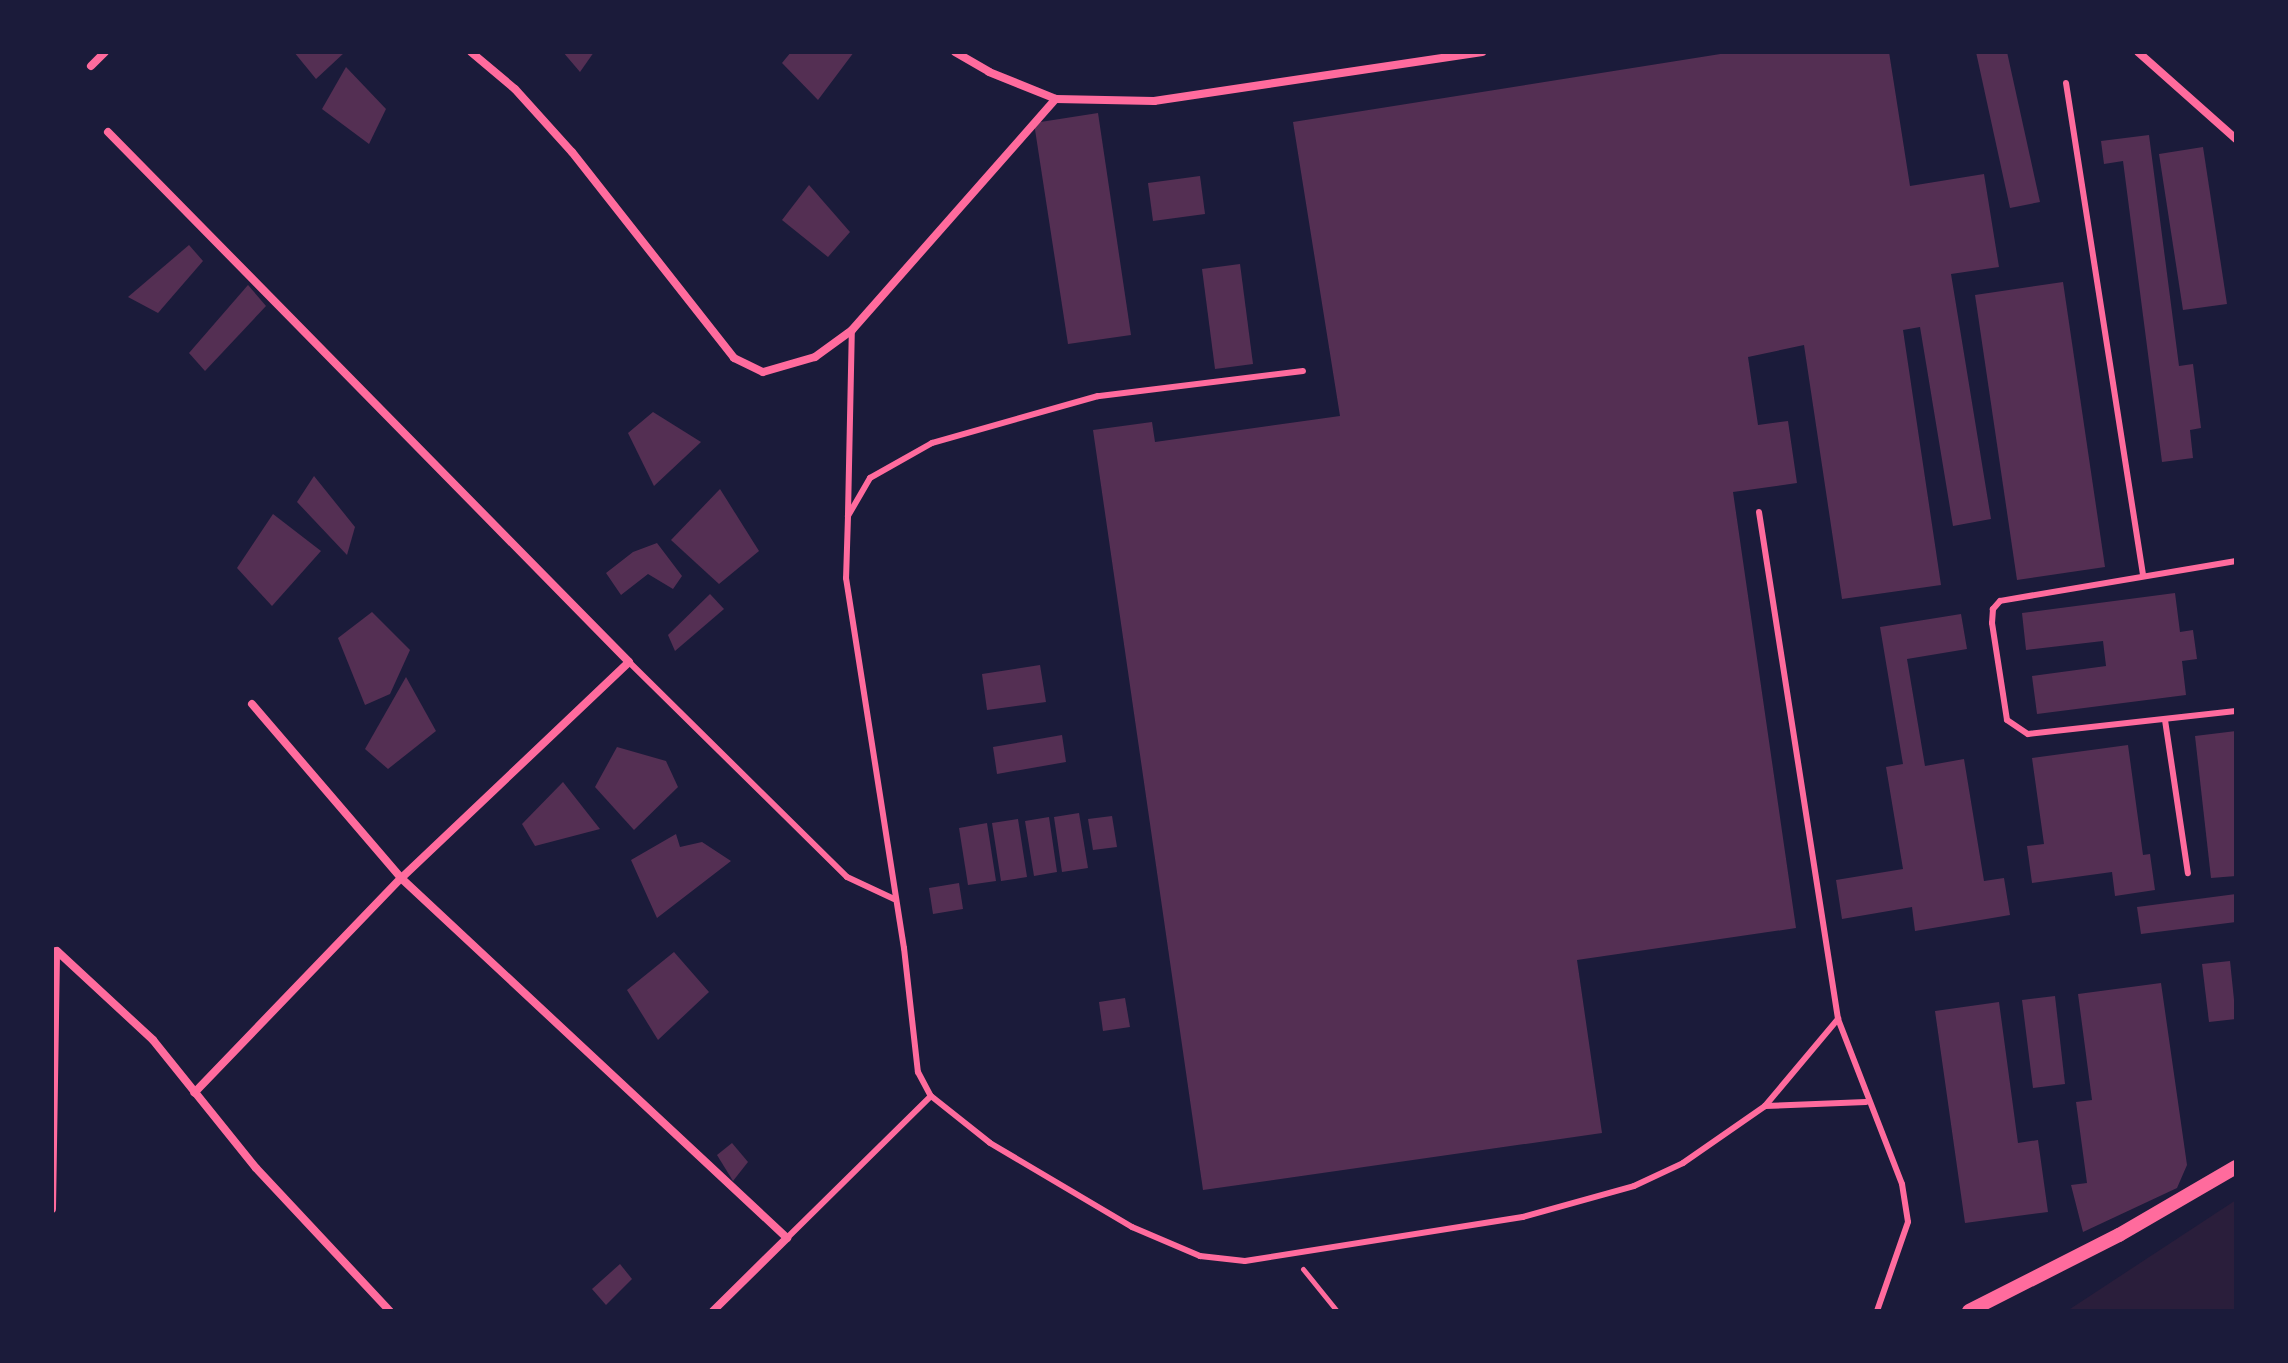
<!DOCTYPE html>
<style>
body{margin:0}
#map{position:relative;width:2288px;height:1363px;overflow:hidden;background:#1b1b3a;font-family:Figtree,sans-serif}
div>[style]{position:absolute}
.green>*{inset:0;background:#2a1e3b}
.building>*{inset:0;background:#542f53}
.path>*{height:5px;margin:-2.5px;padding:0 2.5px;transform-origin:2.5px;border-radius:2.5px;background:#ff6b9d}
.service>*{height:6px;margin:-3px;padding:0 3px;transform-origin:3px;border-radius:3px;background:#ff6b9d}
.minor>*{height:8px;margin:-4px;padding:0 4px;transform-origin:4px;border-radius:4px;background:#ff6b9d}
.tertiary>*{height:14px;margin:-7px;padding:0 7px;transform-origin:7px;border-radius:7px;background:#ff6b9d}
span{translate:-50% -50%;white-space:nowrap;text-align:center;line-height:1.15;-webkit-text-stroke:7px #1b1b3a;paint-order:stroke}
.frame{position:absolute;inset:0;border:54px solid #1b1b3a;pointer-events:none}
</style>
<div id="map">
<div class="green">
<i style="clip-path:polygon(2236px 1200px,2236px 1311px,2067px 1311px)"></i>
</div>
<div class="building">
<i style="clip-path:polygon(294px 52px,345px 52px,316px 79px)"></i>
<i style="clip-path:polygon(563px 52px,594px 52px,580px 72px)"></i>
<i style="clip-path:polygon(791px 52px,854px 52px,818px 100px,782px 63px)"></i>
<i style="clip-path:polygon(1733px 52px,1889px 52px,1910px 186px,1984px 174px,1999px 267px,1951px 274px,1991px 519px,1953px 526px,1920px 327px,1903px 330px,1941px 585px,1842px 599px,1804px 345px,1748px 357px,1758px 425px,1788px 421px,1797px 483px,1733px 492px,1796px 928px,1577px 960px,1602px 1133px,1203px 1190px,1093px 430px,1152px 422px,1155px 442px,1340px 416px,1293px 122px)"></i>
<i style="clip-path:polygon(1976px 52px,2007px 52px,2040px 202px,2010px 208px)"></i>
<i style="clip-path:polygon(346px 67px,386px 109px,369px 144px,322px 109px)"></i>
<i style="clip-path:polygon(1098px 113px,1131px 335px,1068px 344px,1034px 123px)"></i>
<i style="clip-path:polygon(2149px 135px,2179px 366px,2193px 364px,2201px 428px,2190px 430px,2193px 458px,2162px 462px,2123px 161px,2104px 164px,2101px 141px)"></i>
<i style="clip-path:polygon(2203px 147px,2227px 304px,2183px 310px,2159px 154px)"></i>
<i style="clip-path:polygon(1200px 176px,1205px 214px,1153px 221px,1148px 183px)"></i>
<i style="clip-path:polygon(809px 185px,850px 232px,828px 257px,782px 220px)"></i>
<i style="clip-path:polygon(189px 245px,203px 261px,158px 313px,128px 297px)"></i>
<i style="clip-path:polygon(1240px 264px,1253px 364px,1215px 369px,1202px 269px)"></i>
<i style="clip-path:polygon(2063px 282px,2105px 567px,2017px 580px,1975px 295px)"></i>
<i style="clip-path:polygon(248px 285px,266px 306px,205px 371px,189px 353px)"></i>
<i style="clip-path:polygon(653px 412px,701px 442px,654px 486px,628px 433px)"></i>
<i style="clip-path:polygon(314px 476px,355px 527px,347px 555px,297px 502px)"></i>
<i style="clip-path:polygon(720px 489px,759px 551px,719px 584px,671px 540px)"></i>
<i style="clip-path:polygon(273px 514px,321px 551px,272px 606px,237px 568px)"></i>
<i style="clip-path:polygon(657px 543px,682px 576px,673px 589px,648px 574px,621px 595px,606px 573px,633px 552px)"></i>
<i style="clip-path:polygon(2175px 593px,2180px 632px,2193px 630px,2197px 659px,2182px 661px,2186px 695px,2037px 714px,2032px 676px,2106px 666px,2103px 641px,2026px 650px,2022px 613px)"></i>
<i style="clip-path:polygon(710px 594px,724px 609px,675px 651px,668px 635px)"></i>
<i style="clip-path:polygon(372px 612px,410px 650px,390px 694px,365px 705px,338px 638px)"></i>
<i style="clip-path:polygon(1961px 614px,1967px 649px,1907px 659px,1925px 766px,1964px 759px,1984px 881px,2004px 878px,2010px 915px,1915px 931px,1912px 907px,1842px 919px,1836px 880px,1903px 869px,1886px 767px,1903px 764px,1880px 627px)"></i>
<i style="clip-path:polygon(1040px 665px,1046px 702px,987px 710px,982px 674px)"></i>
<i style="clip-path:polygon(406px 677px,436px 731px,388px 769px,365px 749px)"></i>
<i style="clip-path:polygon(2236px 731px,2236px 876px,2211px 878px,2195px 736px)"></i>
<i style="clip-path:polygon(1062px 735px,1066px 762px,997px 774px,993px 747px)"></i>
<i style="clip-path:polygon(2128px 745px,2143px 855px,2150px 854px,2155px 890px,2115px 896px,2112px 872px,2032px 883px,2027px 846px,2044px 844px,2032px 758px)"></i>
<i style="clip-path:polygon(617px 747px,666px 761px,678px 787px,634px 830px,595px 787px)"></i>
<i style="clip-path:polygon(563px 782px,600px 829px,535px 846px,522px 824px)"></i>
<i style="clip-path:polygon(1079px 813px,1088px 868px,1062px 872px,1054px 817px)"></i>
<i style="clip-path:polygon(1112px 816px,1117px 847px,1093px 850px,1088px 819px)"></i>
<i style="clip-path:polygon(1049px 817px,1057px 872px,1034px 876px,1025px 821px)"></i>
<i style="clip-path:polygon(1018px 819px,1027px 877px,1001px 881px,992px 823px)"></i>
<i style="clip-path:polygon(987px 823px,996px 881px,968px 885px,959px 828px)"></i>
<i style="clip-path:polygon(676px 834px,680px 847px,702px 842px,731px 861px,657px 918px,631px 860px)"></i>
<i style="clip-path:polygon(959px 883px,963px 909px,933px 914px,929px 888px)"></i>
<i style="clip-path:polygon(2236px 894px,2236px 922px,2141px 934px,2137px 907px)"></i>
<i style="clip-path:polygon(674px 952px,709px 992px,658px 1040px,627px 990px)"></i>
<i style="clip-path:polygon(2230px 961px,2236px 1019px,2209px 1022px,2202px 964px)"></i>
<i style="clip-path:polygon(2161px 983px,2187px 1165px,2177px 1188px,2083px 1232px,2071px 1185px,2087px 1183px,2076px 1102px,2092px 1100px,2078px 994px)"></i>
<i style="clip-path:polygon(2055px 996px,2065px 1084px,2033px 1088px,2022px 1000px)"></i>
<i style="clip-path:polygon(1125px 998px,1130px 1027px,1103px 1031px,1099px 1002px)"></i>
<i style="clip-path:polygon(1999px 1002px,2018px 1143px,2038px 1140px,2048px 1212px,1965px 1223px,1935px 1011px)"></i>
<i style="clip-path:polygon(732px 1143px,748px 1162px,733px 1181px,717px 1155px)"></i>
<i style="clip-path:polygon(620px 1264px,632px 1279px,606px 1305px,592px 1289px)"></i>
</div>
<div class="path">
<i style="left:1303px;top:1269px;width:54px;rotate:51deg"></i>
</div>
<div class="service">
<i style="left:2066px;top:83px;width:498px;rotate:81.1deg"></i>
<i style="left:1303px;top:371px;width:207px;rotate:173deg"></i>
<i style="left:1098px;top:396px;width:173px;rotate:164.2deg"></i>
<i style="left:932px;top:443px;width:71px;rotate:150.6deg"></i>
<i style="left:870px;top:478px;width:44px;rotate:120.1deg"></i>
<i style="left:848px;top:516px;width:62px;rotate:91.8deg"></i>
<i style="left:846px;top:578px;width:375px;rotate:81.1deg"></i>
<i style="left:904px;top:948px;width:125px;rotate:83.6deg"></i>
<i style="left:918px;top:1072px;width:27px;rotate:62deg"></i>
<i style="left:931px;top:1096px;width:75px;rotate:38.5deg"></i>
<i style="left:990px;top:1143px;width:165px;rotate:30.6deg"></i>
<i style="left:1132px;top:1227px;width:74px;rotate:23.1deg"></i>
<i style="left:1200px;top:1256px;width:45px;rotate:6.3deg"></i>
<i style="left:1245px;top:1261px;width:281px;rotate:-9deg"></i>
<i style="left:1523px;top:1217px;width:115px;rotate:-15.6deg"></i>
<i style="left:1634px;top:1186px;width:54px;rotate:-25.1deg"></i>
<i style="left:1683px;top:1163px;width:100px;rotate:-34.8deg"></i>
<i style="left:1765px;top:1106px;width:114px;rotate:-50deg"></i>
<i style="left:1759px;top:512px;width:513px;rotate:81.14deg"></i>
<i style="left:1838px;top:1019px;width:177px;rotate:68.8deg"></i>
<i style="left:1902px;top:1184px;width:38px;rotate:81deg"></i>
<i style="left:1908px;top:1222px;width:94px;rotate:109.2deg"></i>
<i style="left:848px;top:514px;width:184px;rotate:-88.8deg"></i>
<i style="left:2236px;top:561px;width:239px;rotate:170.4deg"></i>
<i style="left:2000px;top:601px;width:11px;rotate:131deg"></i>
<i style="left:1993px;top:609px;width:14px;rotate:94deg"></i>
<i style="left:1992px;top:623px;width:98px;rotate:81.2deg"></i>
<i style="left:2007px;top:720px;width:25px;rotate:34deg"></i>
<i style="left:2028px;top:734px;width:209px;rotate:-6.3deg"></i>
<i style="left:629px;top:662px;width:306px;rotate:44.6deg"></i>
<i style="left:847px;top:877px;width:52px;rotate:25.1deg"></i>
<i style="left:2165px;top:720px;width:155px;rotate:81.5deg"></i>
<i style="left:1765px;top:1106px;width:101px;rotate:-2.3deg"></i>
<i style="left:787px;top:1238px;width:202px;rotate:-44.6deg"></i>
</div>
<div class="minor">
<i style="left:471px;top:52px;width:57px;rotate:40.1deg"></i>
<i style="left:515px;top:89px;width:85px;rotate:47.9deg"></i>
<i style="left:572px;top:152px;width:262px;rotate:51.8deg"></i>
<i style="left:734px;top:358px;width:32px;rotate:26deg"></i>
<i style="left:763px;top:372px;width:54px;rotate:-16.1deg"></i>
<i style="left:815px;top:357px;width:46px;rotate:-36.1deg"></i>
<i style="left:852px;top:330px;width:308px;rotate:-48.6deg"></i>
<i style="left:955px;top:52px;width:39px;rotate:30deg"></i>
<i style="left:989px;top:72px;width:72px;rotate:21.9deg"></i>
<i style="left:1056px;top:99px;width:98px;rotate:1.2deg"></i>
<i style="left:1154px;top:101px;width:332px;rotate:-8.5deg"></i>
<i style="left:2138px;top:52px;width:131px;rotate:41.6deg"></i>
<i style="left:91px;top:66px;width:20px;rotate:-45deg"></i>
<i style="left:108px;top:132px;width:743px;rotate:45.49deg"></i>
<i style="left:629px;top:662px;width:314px;rotate:136.5deg"></i>
<i style="left:401px;top:878px;width:298px;rotate:133.9deg"></i>
<i style="left:252px;top:704px;width:229px;rotate:49.4deg"></i>
<i style="left:401px;top:878px;width:528px;rotate:43deg"></i>
<i style="left:787px;top:1238px;width:104px;rotate:135.4deg"></i>
<i style="left:57px;top:951px;width:131px;rotate:42.8deg"></i>
<i style="left:153px;top:1040px;width:164px;rotate:51.2deg"></i>
<i style="left:256px;top:1168px;width:196px;rotate:46.9deg"></i>
<i style="left:52px;top:1209px;width:258px;rotate:-89.1deg"></i>
</div>
<div class="tertiary">
<i style="left:1969px;top:1311px;width:168px;rotate:-26.9deg"></i>
<i style="left:2119px;top:1235px;width:135px;rotate:-30.2deg"></i>
</div>
<div class="frame"></div>
</div>
